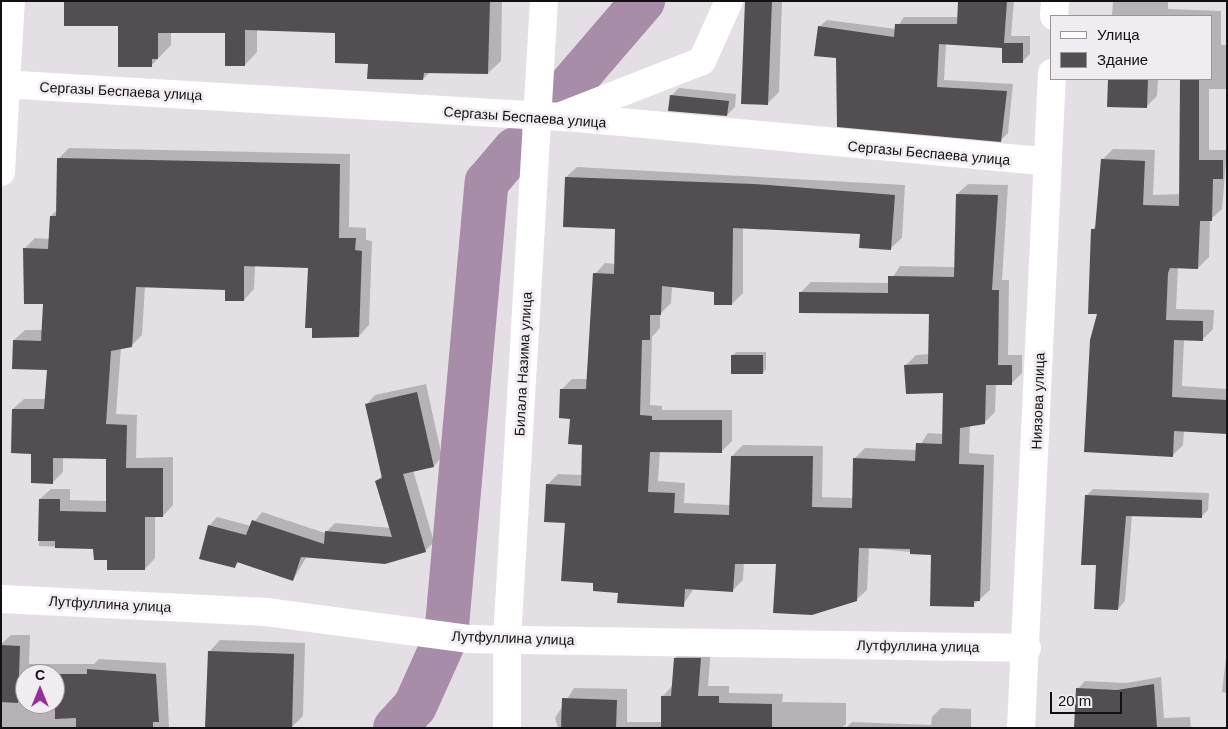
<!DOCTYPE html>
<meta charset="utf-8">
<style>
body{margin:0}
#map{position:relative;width:1228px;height:729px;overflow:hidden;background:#e4dfe4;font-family:Arial,sans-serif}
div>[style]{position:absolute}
.shadow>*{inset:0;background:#0003}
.river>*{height:44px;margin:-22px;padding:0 22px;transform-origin:22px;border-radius:22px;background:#a88da8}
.building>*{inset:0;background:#524e52}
.minor>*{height:28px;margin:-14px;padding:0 14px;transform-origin:14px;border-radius:14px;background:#fff}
span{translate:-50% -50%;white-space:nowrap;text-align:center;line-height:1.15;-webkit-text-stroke:5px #f1ecf1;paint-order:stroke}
.street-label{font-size:14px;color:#121012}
.frame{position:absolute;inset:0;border:2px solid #121012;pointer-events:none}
.legend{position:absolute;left:1050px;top:15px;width:162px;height:65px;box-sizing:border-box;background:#f1ecf1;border:1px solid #989498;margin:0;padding:6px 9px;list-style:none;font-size:15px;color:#121012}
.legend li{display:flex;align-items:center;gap:10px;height:25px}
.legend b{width:25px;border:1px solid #989498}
.north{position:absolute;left:15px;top:664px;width:50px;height:50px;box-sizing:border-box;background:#f1ecf1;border:1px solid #989498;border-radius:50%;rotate:0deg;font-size:14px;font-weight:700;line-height:20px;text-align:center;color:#121012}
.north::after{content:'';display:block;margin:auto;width:18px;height:22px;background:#943198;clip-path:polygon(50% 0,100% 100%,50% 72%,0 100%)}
.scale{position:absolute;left:1050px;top:692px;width:72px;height:22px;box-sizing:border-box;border:2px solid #121012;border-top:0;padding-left:6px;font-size:15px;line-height:18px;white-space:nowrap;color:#121012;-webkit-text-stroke:4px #f1ecf1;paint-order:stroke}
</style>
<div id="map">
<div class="shadow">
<i style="clip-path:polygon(66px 1px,502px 1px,501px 61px,488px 73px,430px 72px,423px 79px,369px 63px,336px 32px,257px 30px,257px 52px,245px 65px,227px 32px,171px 32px,171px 45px,151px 66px,119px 25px)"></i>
<i style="clip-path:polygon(747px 1px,782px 1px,779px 92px,767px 104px)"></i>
<i style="clip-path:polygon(959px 1px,1014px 1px,1011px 36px,1030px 36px,1030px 54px,1022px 62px,1003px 47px,946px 43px,944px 80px,1013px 84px,1008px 133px,1000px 141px,837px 57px,819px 27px,827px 20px,896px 29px,904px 17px,958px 17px)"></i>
<i style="clip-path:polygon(1113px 1px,1168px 1px,1168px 9px,1221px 11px,1221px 45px,1227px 45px,1227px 89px,1209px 89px,1209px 150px,1227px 150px,1222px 209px,1210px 220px,1209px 257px,1198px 268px,1178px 267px,1176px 309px,1214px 310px,1213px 329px,1202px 340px,1184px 339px,1182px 386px,1227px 389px,1227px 433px,1184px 430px,1183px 445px,1172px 456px,1099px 313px,1092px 230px,1097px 225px,1102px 160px,1113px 149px,1155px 150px,1153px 195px,1182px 194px,1182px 79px,1212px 79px,1212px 16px,1112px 16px)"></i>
<i style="clip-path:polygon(1109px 79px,1158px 79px,1157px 96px,1146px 107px,1108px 106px)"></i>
<i style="clip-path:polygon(679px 88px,736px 94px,735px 107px,727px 115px,671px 96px)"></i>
<i style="clip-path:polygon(69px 148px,350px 154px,349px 227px,366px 228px,366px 240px,372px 241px,369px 325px,359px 336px,309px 267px,255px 266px,254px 289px,244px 300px,226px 289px,145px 286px,142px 335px,131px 346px,121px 348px,116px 414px,137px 415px,136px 458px,173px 457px,173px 505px,163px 516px,155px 516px,155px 558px,145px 569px,108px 559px,95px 548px,39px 546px,40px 499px,51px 489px,70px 489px,70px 500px,107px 501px,107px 458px,63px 457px,63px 472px,52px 483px,13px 409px,24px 399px,46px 399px,48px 369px,14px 340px,25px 330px,43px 330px,44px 303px,24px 249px,35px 238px,50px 239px,51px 216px,57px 210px,58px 159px)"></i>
<i style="clip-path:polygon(577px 167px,905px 185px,902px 238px,891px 248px,861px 233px,743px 227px,743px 293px,732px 304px,715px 290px,672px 286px,671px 303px,660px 314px,660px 328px,652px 337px,650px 405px,662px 406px,662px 410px,732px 410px,732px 441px,721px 452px,660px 451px,658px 481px,685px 483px,684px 503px,731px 505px,732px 456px,743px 445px,823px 446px,822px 497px,853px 498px,854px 459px,865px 448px,917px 450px,928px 433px,943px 434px,945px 392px,906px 365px,916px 355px,930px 354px,930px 313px,800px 293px,811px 282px,889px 283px,900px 266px,955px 267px,957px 194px,968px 184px,1008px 185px,1002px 280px,1009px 280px,1008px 355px,1022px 355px,1022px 373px,1011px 384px,996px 384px,995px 412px,984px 423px,970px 425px,969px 453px,994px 455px,990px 590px,979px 600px,973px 605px,932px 554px,869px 548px,867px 590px,856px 600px,777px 563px,744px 562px,743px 580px,732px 591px,694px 588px,683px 605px,595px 581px,547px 485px,558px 474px,582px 475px,583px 443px,562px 389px,572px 379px,588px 379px,595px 274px,605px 263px,615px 264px,617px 228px,566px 177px)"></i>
<i style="clip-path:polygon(736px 352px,766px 352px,766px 369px,763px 373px,732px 356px)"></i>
<i style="clip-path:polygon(426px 384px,442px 457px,434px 466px,413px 470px,434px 542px,425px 551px,307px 556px,293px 580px,239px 562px,235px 566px,209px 526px,217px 517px,251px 526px,262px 512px,325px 533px,335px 523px,391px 528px,376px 481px,383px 475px,367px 404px,375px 395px)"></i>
<i style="clip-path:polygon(1093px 489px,1209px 493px,1208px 510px,1201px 517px,1132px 515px,1125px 601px,1118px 609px,1097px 564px,1086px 496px)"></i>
<i style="clip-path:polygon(evenodd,11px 635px,30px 635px,29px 664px,94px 664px,99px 659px,166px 663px,169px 727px,195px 728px,1px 728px,1px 644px,11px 635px,25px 674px,55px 674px,55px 704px,25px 704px,25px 674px)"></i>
<i style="clip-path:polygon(220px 640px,305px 643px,303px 716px,292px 727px,209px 652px)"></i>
<i style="clip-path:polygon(686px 648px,711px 648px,708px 686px,729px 686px,729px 693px,783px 694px,782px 702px,846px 703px,846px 724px,842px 728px,558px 728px,555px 718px,574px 688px,627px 689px,627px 722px,662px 722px,662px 697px,673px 685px,675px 658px)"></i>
<i style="clip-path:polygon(1227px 649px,1227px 693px,1222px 692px)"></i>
<i style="clip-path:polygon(1161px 677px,1164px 718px,1190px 717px,1191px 728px,1075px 728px,1078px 689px,1085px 681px,1126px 683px)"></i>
<i style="clip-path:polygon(941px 708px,971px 709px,971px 728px,846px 728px,852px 722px,931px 725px,932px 717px)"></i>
</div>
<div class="river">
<i style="left:557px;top:101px;width:132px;rotate:-49.3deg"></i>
<i style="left:395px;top:728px;width:30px;rotate:-48deg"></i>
<i style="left:415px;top:706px;width:76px;rotate:-65.8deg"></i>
<i style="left:446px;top:637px;width:457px;rotate:-84.9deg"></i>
<i style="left:487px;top:182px;width:43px;rotate:-49.7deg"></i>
</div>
<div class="building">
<i style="clip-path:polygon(64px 1px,490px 1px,488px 74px,424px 73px,423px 80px,367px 79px,368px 64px,335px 63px,335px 33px,245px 30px,245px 66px,225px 66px,225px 33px,158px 33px,158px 59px,152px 59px,152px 67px,118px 67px,118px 26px,64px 26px)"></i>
<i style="clip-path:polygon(745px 1px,772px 1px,768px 105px,741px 104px)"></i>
<i style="clip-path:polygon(958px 1px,1007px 1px,1004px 43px,1023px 43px,1023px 63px,1002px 63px,1002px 48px,939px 44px,937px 87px,1007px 91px,1001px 142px,837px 127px,836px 58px,814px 56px,818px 26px,894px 37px,895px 24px,957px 24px)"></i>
<i style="clip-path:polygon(1108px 79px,1148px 79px,1147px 108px,1107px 107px)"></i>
<i style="clip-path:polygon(1180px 79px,1199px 79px,1199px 160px,1223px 160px,1223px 179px,1213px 179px,1212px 221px,1200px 221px,1198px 269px,1170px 268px,1168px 273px,1166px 320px,1203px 321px,1203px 341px,1174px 340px,1172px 397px,1227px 400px,1227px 434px,1174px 431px,1173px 457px,1084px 452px,1090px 340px,1097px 314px,1088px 314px,1091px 229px,1095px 229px,1101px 159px,1145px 161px,1143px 205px,1179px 206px)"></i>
<i style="clip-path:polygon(670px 95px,729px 101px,727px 116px,668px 111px)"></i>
<i style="clip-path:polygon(57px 158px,340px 164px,339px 238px,356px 238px,355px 250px,362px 251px,359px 337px,312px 338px,312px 328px,305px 328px,308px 268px,244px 266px,244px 301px,225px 301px,225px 290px,136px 287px,132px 347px,111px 351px,106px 424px,127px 425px,126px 468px,163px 468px,163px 517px,145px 517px,145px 570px,107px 570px,107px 560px,94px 560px,93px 549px,55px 548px,55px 541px,38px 541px,39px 499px,60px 499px,60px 511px,106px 512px,106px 459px,53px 458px,53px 484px,31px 483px,31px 454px,11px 453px,12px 409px,44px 409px,47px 370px,12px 369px,13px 340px,41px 341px,43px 304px,24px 304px,23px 248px,48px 249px,50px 216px,56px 216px)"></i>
<i style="clip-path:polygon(565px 177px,754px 184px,895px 195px,891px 250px,859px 248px,860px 234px,733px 228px,732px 305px,714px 305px,714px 292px,662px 286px,661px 315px,650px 315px,650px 340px,642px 340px,640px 415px,652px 416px,652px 420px,722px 420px,722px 453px,650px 452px,648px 492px,675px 493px,674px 513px,729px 515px,731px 456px,813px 456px,812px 507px,852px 508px,853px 458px,915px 461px,916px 443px,942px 444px,943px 393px,906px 394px,904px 365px,928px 364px,929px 314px,799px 313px,799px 292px,888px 293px,888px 276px,954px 277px,956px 194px,998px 195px,992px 290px,999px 290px,998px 365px,1012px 365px,1012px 385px,986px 385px,985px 424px,960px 428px,959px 464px,984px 465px,980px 601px,974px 601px,974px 607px,930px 606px,931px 555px,910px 554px,910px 549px,859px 548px,857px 601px,812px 615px,773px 613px,776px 564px,735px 564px,733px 592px,685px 589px,684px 607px,617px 603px,618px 593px,593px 591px,593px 583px,561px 581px,565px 523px,544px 522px,546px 484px,581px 486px,582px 445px,568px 444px,570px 419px,559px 418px,560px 389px,586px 389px,593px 273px,614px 274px,615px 229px,563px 227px)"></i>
<i style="clip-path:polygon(731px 355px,763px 355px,763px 374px,731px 374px)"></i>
<i style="clip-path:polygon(417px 392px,434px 467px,403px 474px,426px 552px,385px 564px,301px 557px,293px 581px,237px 562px,235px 568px,199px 559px,208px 525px,246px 535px,252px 520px,324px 544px,325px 531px,392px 537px,375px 481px,382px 478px,365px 404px)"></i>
<i style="clip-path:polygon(1085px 495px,1202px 500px,1202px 518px,1126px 516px,1118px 610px,1094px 609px,1096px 565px,1081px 565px)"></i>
<i style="clip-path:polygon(1px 645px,20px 646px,18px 703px,1px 702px)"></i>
<i style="clip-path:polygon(208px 651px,294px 654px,292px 728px,205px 728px)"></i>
<i style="clip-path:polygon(674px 658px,701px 658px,698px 696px,719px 696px,719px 703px,772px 704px,772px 728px,661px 728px,661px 696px,671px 696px)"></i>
<i style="clip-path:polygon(87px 669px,156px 674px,159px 722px,153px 722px,153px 728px,76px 728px,76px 718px,55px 719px,55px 674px,87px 674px)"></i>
<i style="clip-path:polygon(1154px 684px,1157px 728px,1074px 728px,1076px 688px,1117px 690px)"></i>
<i style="clip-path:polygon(562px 698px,617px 700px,616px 728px,561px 728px)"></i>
</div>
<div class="minor">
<i style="left:1054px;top:16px;width:15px;rotate:-86deg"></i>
<i style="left:1px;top:84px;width:578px;rotate:3.37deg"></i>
<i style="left:578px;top:118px;width:472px;rotate:5.3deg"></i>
<i style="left:561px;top:116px;width:151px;rotate:-21.3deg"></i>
<i style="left:702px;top:61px;width:66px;rotate:-65.8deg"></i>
<i style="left:1px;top:172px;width:171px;rotate:-86.7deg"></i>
<i style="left:1px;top:599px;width:265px;rotate:2.8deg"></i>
<i style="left:266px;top:612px;width:204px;rotate:7.6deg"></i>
<i style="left:468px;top:639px;width:559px;rotate:0.92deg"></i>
<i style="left:507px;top:728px;width:88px;rotate:-90deg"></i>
<i style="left:507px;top:640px;width:640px;rotate:-86.69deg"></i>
<i style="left:1021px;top:728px;width:656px;rotate:-87.29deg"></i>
</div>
<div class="street-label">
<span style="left:121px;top:91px;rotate:3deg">Сергазы Беспаева улица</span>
<span style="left:525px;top:117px;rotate:4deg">Сергазы Беспаева улица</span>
<span style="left:929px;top:153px;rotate:5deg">Сергазы Беспаева улица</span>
<span style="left:523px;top:364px;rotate:-87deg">Билала Назима улица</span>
<span style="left:1038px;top:401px;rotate:-88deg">Ниязова улица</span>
<span style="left:110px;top:604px;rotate:3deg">Лутфуллина улица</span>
<span style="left:513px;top:638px;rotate:2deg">Лутфуллина улица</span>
<span style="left:918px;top:646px;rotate:1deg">Лутфуллина улица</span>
</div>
<div class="frame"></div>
<ul class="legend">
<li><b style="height:6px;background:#fff"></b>Улица</li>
<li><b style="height:14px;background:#524e52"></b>Здание</li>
</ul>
<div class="north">С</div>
<div class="scale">20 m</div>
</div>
